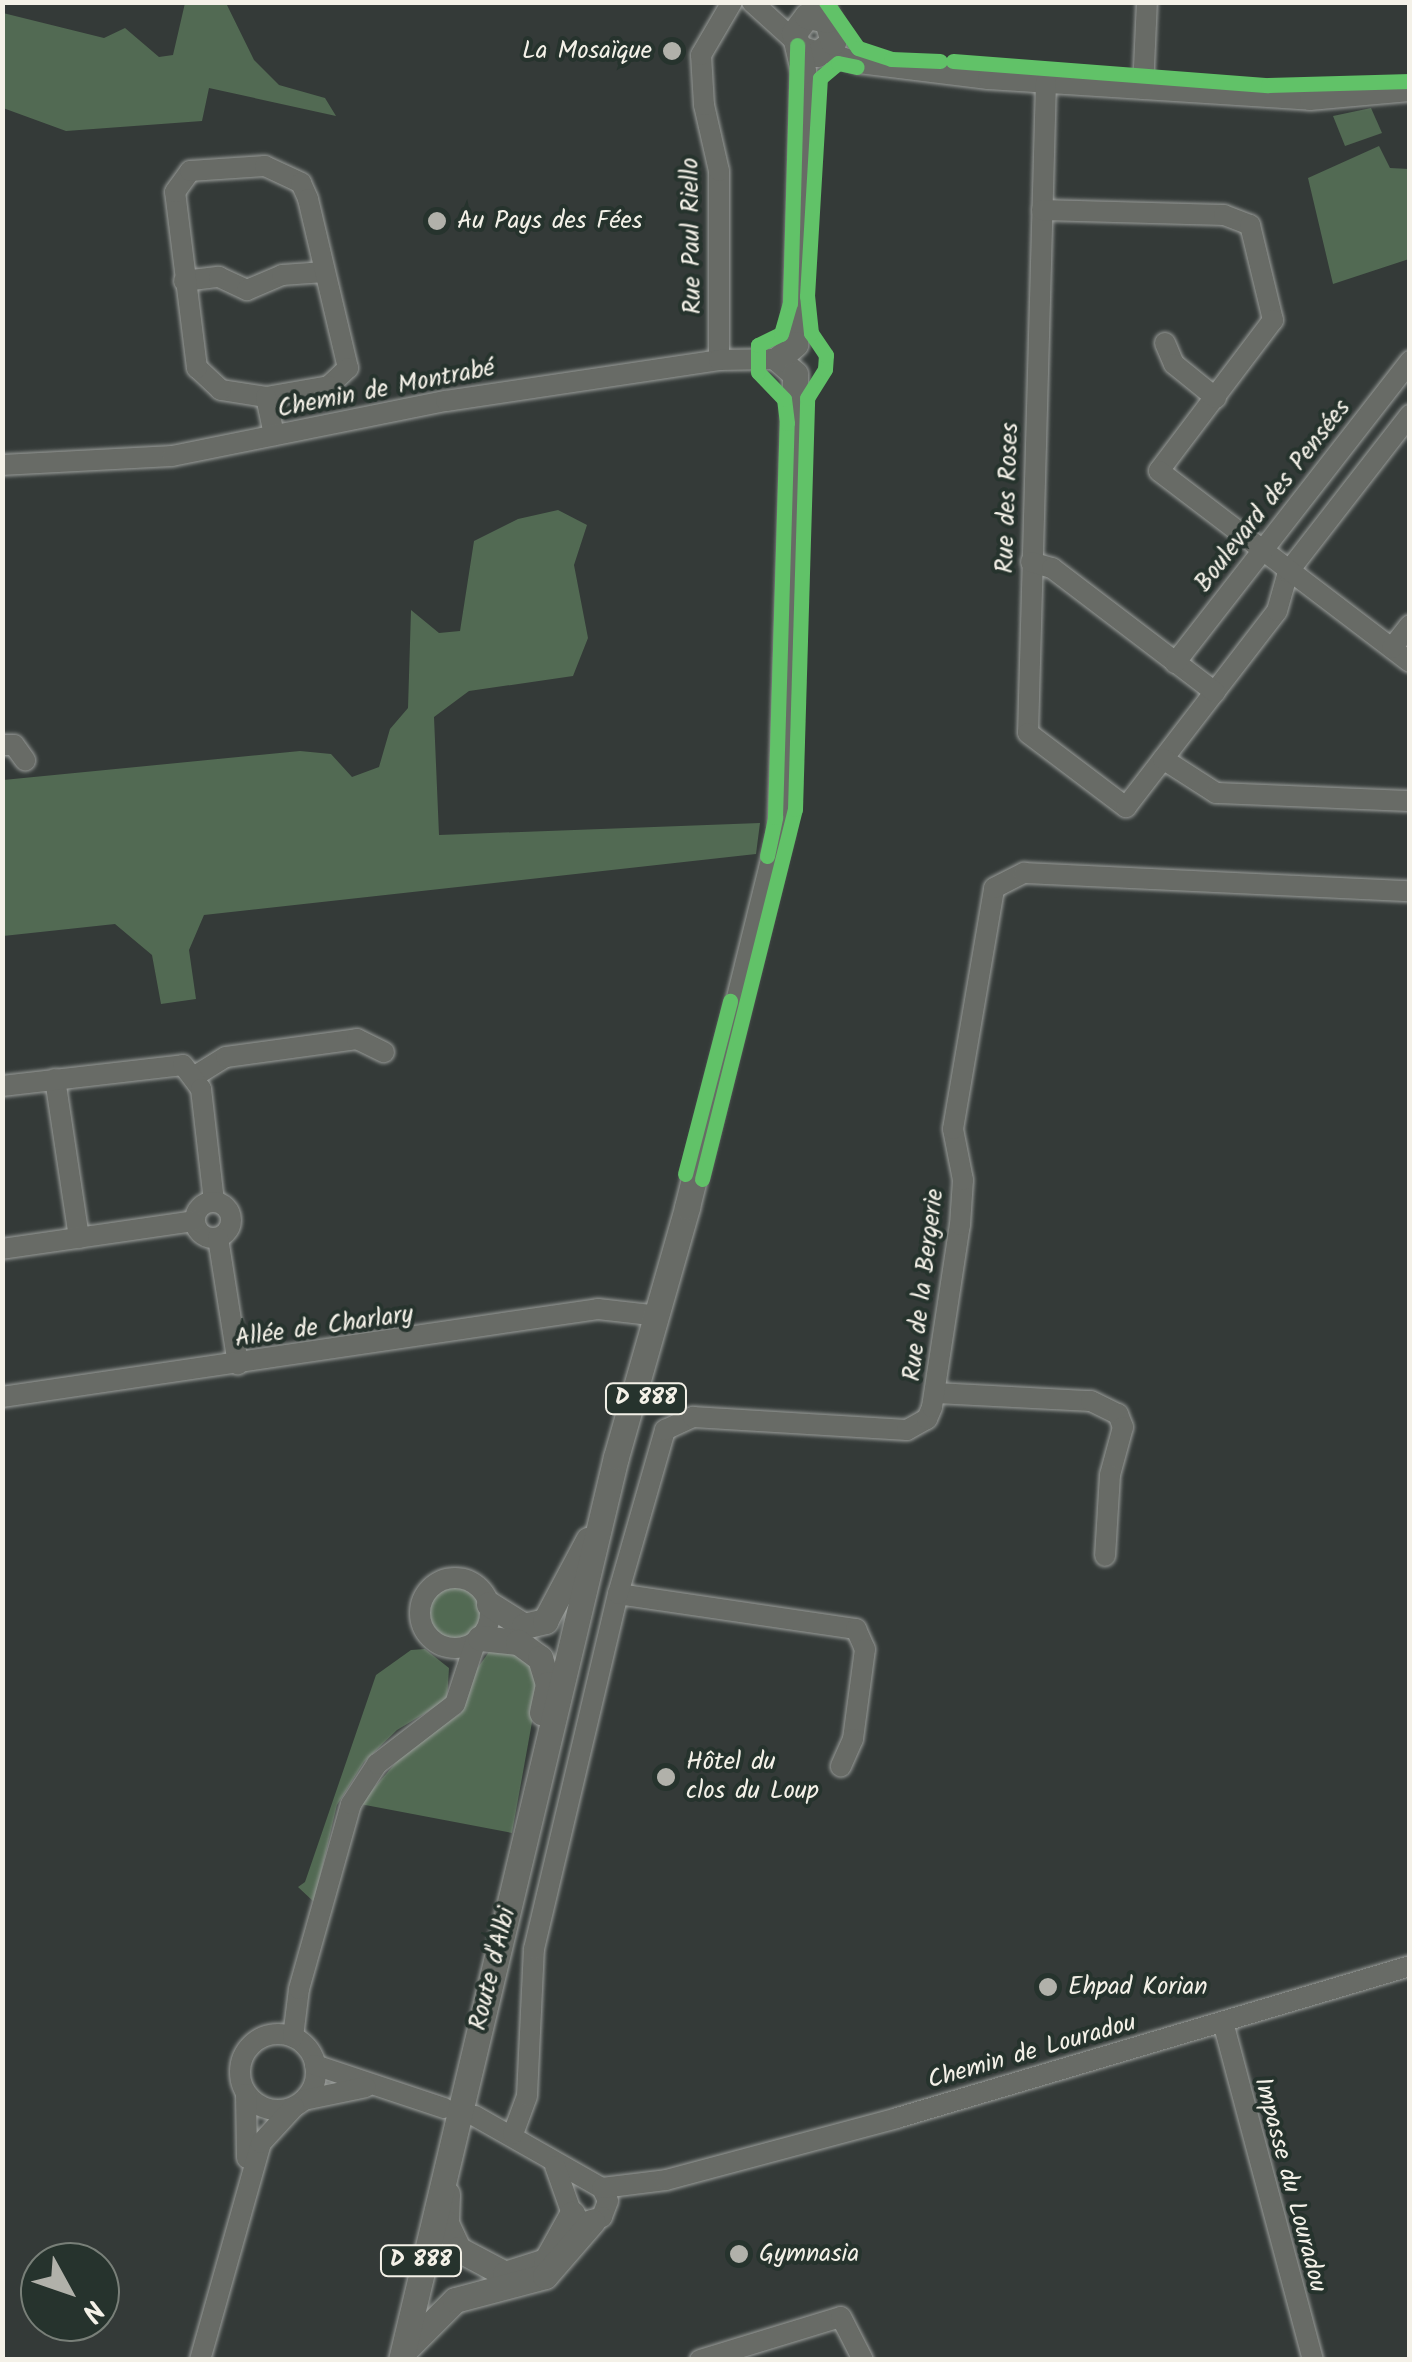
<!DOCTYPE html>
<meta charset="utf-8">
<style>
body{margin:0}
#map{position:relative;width:1412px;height:2362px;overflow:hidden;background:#343a38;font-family:Kalam,sans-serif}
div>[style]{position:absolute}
.green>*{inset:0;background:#526a53}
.round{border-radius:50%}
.roads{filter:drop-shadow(0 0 2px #9b9e9b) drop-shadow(0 0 2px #9b9e9b)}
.minor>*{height:20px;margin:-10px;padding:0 10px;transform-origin:10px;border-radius:10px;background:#686b66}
.minor>.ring{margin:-10px;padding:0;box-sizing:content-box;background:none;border:20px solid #686b66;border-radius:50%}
.major>*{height:25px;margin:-12.5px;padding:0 12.5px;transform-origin:12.5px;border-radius:12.5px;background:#686b66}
.cycleway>*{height:15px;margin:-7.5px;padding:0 7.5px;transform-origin:7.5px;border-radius:7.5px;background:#61c268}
.dots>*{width:28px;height:28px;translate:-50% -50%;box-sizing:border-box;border:5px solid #26332d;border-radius:50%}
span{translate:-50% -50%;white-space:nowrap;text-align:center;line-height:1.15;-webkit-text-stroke:8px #26332d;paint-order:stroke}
.shield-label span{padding:2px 8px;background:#26332d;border:2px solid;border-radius:8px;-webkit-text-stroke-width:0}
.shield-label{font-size:22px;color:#f4f1e8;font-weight:700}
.poi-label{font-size:25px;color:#f4f1e8}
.right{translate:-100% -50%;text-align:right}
.left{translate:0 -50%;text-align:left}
.street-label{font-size:25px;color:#f4f1e8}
.frame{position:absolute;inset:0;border:5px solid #f4f1e8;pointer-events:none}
.north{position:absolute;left:20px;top:2242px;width:100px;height:100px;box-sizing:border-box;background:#26332d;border:2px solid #787f78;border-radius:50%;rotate:130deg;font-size:28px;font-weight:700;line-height:40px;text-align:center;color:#f4f1e8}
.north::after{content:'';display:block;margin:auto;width:35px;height:45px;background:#b1b1aa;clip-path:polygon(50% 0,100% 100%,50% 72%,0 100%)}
</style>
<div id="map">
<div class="green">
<i style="clip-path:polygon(185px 3px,226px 3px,254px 60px,279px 85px,325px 98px,336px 116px,209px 88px,202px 121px,66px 131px,3px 108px,3px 13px,104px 38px,125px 28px,159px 57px,173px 55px)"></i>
<i style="clip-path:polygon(1371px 108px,1382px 133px,1345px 146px,1333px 116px)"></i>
<i style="clip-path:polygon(1379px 146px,1390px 168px,1409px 169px,1409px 259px,1333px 284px,1308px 178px)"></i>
<i style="clip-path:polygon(558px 510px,587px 525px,574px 565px,588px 638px,573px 676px,469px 691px,434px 717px,439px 835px,760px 823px,756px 854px,204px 915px,189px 950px,196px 999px,161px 1004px,152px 955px,115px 924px,3px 936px,3px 780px,300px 751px,331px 754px,352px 777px,379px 767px,390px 729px,408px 708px,411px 610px,439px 633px,460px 631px,474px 541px,518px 519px)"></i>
<i class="round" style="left:428px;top:1586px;width:54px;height:54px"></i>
<i style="clip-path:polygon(425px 1649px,449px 1668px,447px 1700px,397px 1730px,364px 1762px,337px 1805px,314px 1902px,298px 1887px,305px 1882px,376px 1675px,411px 1650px)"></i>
<i style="clip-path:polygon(491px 1649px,528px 1657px,538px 1689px,512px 1833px,360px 1804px,405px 1752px,461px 1713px,474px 1673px)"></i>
</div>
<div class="roads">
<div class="minor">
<i style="left:752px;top:2px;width:59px;rotate:42.3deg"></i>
<i style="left:824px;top:51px;width:37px;rotate:19deg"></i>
<i style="left:859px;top:63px;width:130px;rotate:7.1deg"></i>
<i style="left:988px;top:79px;width:323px;rotate:3.7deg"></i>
<i style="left:1310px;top:100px;width:100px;rotate:-5.1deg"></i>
<i style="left:1046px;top:82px;width:651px;rotate:91.58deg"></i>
<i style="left:1028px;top:733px;width:123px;rotate:37.1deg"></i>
<i style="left:1126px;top:807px;width:247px;rotate:-52.4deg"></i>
<i style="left:1277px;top:611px;width:41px;rotate:-74.2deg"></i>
<i style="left:1288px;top:572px;width:199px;rotate:-52.2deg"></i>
<i style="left:1143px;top:89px;width:87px;rotate:-87.4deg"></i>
<i style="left:1042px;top:210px;width:182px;rotate:1.6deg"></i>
<i style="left:1224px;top:215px;width:28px;rotate:21deg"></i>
<i style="left:1250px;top:225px;width:98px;rotate:76.4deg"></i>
<i style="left:1273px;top:320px;width:189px;rotate:127.1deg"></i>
<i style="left:1159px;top:471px;width:315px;rotate:37.3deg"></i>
<i style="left:184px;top:281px;width:35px;rotate:-7deg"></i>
<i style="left:219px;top:277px;width:31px;rotate:25deg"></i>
<i style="left:247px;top:290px;width:38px;rotate:-23deg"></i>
<i style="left:282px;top:275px;width:39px;rotate:-4deg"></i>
<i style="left:1165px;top:343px;width:23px;rotate:67deg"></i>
<i style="left:1174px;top:364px;width:54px;rotate:39deg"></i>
<i style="left:719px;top:360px;width:189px;rotate:-90deg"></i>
<i style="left:719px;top:171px;width:68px;rotate:-102.8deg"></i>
<i style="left:704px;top:105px;width:50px;rotate:-93.4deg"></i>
<i style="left:701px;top:55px;width:61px;rotate:-59.7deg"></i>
<i style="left:266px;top:397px;width:46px;rotate:-171.2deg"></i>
<i style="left:221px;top:390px;width:33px;rotate:-137deg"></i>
<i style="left:197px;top:368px;width:177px;rotate:-97.1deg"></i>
<i style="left:175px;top:192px;width:26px;rotate:-54deg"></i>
<i style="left:190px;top:171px;width:75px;rotate:-3.8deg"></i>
<i style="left:265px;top:166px;width:40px;rotate:25deg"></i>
<i style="left:301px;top:183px;width:17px;rotate:66deg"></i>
<i style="left:308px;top:199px;width:174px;rotate:76.7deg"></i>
<i style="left:348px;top:368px;width:26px;rotate:137deg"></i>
<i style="left:329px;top:386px;width:64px;rotate:170.1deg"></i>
<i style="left:266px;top:397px;width:39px;rotate:78deg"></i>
<i style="left:2px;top:465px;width:170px;rotate:-3deg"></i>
<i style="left:172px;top:456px;width:279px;rotate:-11.4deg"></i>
<i style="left:446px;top:401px;width:276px;rotate:-8.5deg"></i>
<i style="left:719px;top:360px;width:59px;rotate:-1deg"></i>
<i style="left:1031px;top:562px;width:22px;rotate:16deg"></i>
<i style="left:1052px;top:568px;width:205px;rotate:37.3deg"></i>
<i style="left:1392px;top:648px;width:29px;rotate:-52deg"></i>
<i style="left:1175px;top:663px;width:383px;rotate:-52.1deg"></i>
<i style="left:2px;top:745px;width:12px"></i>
<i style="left:14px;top:745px;width:19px;rotate:54deg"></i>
<i style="left:1163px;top:759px;width:63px;rotate:32.7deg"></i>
<i style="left:1216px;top:793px;width:194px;rotate:2.4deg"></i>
<i style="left:195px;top:1076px;width:36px;rotate:-32deg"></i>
<i style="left:226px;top:1057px;width:132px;rotate:-7.8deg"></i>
<i style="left:357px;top:1039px;width:30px;rotate:26deg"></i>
<i style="left:55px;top:1079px;width:161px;rotate:81.4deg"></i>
<i style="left:2px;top:1086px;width:182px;rotate:-6.6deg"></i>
<i style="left:183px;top:1065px;width:30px;rotate:53deg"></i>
<i style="left:201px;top:1089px;width:113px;rotate:83.4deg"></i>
<i class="ring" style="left:195px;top:1202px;width:16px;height:16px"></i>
<i style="left:218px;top:1238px;width:128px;rotate:81deg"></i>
<i style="left:2px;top:1249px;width:194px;rotate:-8.3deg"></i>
<i style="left:936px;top:1393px;width:155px;rotate:3deg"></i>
<i style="left:1091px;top:1401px;width:30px;rotate:26deg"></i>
<i style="left:1118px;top:1414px;width:14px;rotate:69deg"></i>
<i style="left:1123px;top:1427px;width:50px;rotate:105.2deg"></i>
<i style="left:1110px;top:1475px;width:81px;rotate:93.5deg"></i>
<i style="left:2px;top:1397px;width:602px;rotate:-8.4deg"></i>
<i style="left:598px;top:1309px;width:53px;rotate:6.5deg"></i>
<i class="ring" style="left:420px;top:1578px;width:50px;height:50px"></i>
<i style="left:618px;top:1594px;width:241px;rotate:8.4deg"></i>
<i style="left:856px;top:1629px;width:22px;rotate:66deg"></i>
<i style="left:865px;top:1649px;width:91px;rotate:97.6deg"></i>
<i style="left:853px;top:1739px;width:30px;rotate:114deg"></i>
<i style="left:1223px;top:2022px;width:350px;rotate:75.1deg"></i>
<i class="ring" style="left:240px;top:2034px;width:56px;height:56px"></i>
<i style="left:293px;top:2037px;width:48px;rotate:-82.9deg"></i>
<i style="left:299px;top:1989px;width:192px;rotate:-74.3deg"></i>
<i style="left:351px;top:1804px;width:48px;rotate:-57deg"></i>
<i style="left:377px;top:1764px;width:98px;rotate:-37.6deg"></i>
<i style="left:455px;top:1704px;width:67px;rotate:-71.8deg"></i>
<i style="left:315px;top:2065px;width:136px;rotate:18.4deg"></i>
<i style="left:246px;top:2094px;width:64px;rotate:89.1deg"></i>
<i style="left:304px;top:2100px;width:63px;rotate:-11.8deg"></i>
<i style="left:475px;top:2116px;width:146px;rotate:29.6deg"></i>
<i style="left:602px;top:2188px;width:14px;rotate:65deg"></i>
<i style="left:608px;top:2201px;width:17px;rotate:111deg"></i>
<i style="left:602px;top:2217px;width:19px;rotate:162deg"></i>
<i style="left:584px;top:2223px;width:15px;rotate:-143deg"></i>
<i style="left:572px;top:2214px;width:51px;rotate:-109.5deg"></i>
<i style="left:513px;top:2134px;width:40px;rotate:-69.8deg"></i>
<i style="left:527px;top:2096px;width:147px;rotate:-87.3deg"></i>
<i style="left:534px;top:1949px;width:365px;rotate:-76.7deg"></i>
<i style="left:618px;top:1594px;width:171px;rotate:-74deg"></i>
<i style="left:665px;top:1430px;width:31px;rotate:-25deg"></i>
<i style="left:693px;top:1417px;width:214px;rotate:3.5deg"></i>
<i style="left:907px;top:1430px;width:23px;rotate:-29deg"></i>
<i style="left:927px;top:1419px;width:13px;rotate:-67deg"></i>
<i style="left:932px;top:1407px;width:184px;rotate:-81.3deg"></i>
<i style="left:960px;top:1225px;width:45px;rotate:-86.2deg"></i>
<i style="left:963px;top:1180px;width:52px;rotate:-101.1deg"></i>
<i style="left:953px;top:1129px;width:244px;rotate:-80.3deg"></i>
<i style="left:994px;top:888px;width:34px;rotate:-27deg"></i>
<i style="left:1024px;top:873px;width:386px;rotate:2.7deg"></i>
<i style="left:602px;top:2188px;width:64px;rotate:-7.1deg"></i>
<i style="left:666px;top:2180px;width:239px;rotate:-15deg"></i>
<i style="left:897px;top:2118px;width:535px;rotate:-16.5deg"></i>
<i style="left:200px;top:2360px;width:225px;rotate:-74.3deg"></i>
<i style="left:261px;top:2143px;width:49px;rotate:-47.5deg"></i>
<i style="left:700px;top:2360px;width:147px;rotate:-17deg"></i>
<i style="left:841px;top:2317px;width:48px;rotate:62.9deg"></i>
</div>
<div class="major">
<i style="left:799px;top:48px;width:19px;rotate:18deg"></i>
<i style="left:817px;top:54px;width:20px;rotate:-37deg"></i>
<i style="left:833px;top:42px;width:36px;rotate:-106deg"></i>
<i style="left:795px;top:344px;width:273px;rotate:-88.3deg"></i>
<i style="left:803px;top:71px;width:39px;rotate:-103deg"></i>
<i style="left:794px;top:33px;width:21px;rotate:-53deg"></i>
<i style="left:807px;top:16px;width:21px;rotate:11deg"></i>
<i style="left:795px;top:374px;width:23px;rotate:-139deg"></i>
<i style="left:778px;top:359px;width:23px;rotate:-41deg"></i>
<i style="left:489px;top:1604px;width:41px;rotate:32.2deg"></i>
<i style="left:524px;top:1626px;width:22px;rotate:-13deg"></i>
<i style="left:545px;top:1621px;width:92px;rotate:-62deg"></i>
<i style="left:480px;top:1638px;width:38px;rotate:6deg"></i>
<i style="left:518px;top:1642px;width:27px;rotate:36deg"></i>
<i style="left:540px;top:1658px;width:27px;rotate:73deg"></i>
<i style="left:548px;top:1684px;width:29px;rotate:102deg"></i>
<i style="left:447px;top:2194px;width:29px;rotate:92deg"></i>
<i style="left:446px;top:2223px;width:29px;rotate:65deg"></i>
<i style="left:458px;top:2249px;width:53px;rotate:28deg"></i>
<i style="left:505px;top:2274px;width:43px;rotate:-17.6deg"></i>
<i style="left:546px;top:2261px;width:54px;rotate:-61deg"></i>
<i style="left:406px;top:2349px;width:69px;rotate:-45deg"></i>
<i style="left:455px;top:2300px;width:93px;rotate:-14.9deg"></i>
<i style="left:545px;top:2276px;width:72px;rotate:-49deg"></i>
<i style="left:401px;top:2360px;width:928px;rotate:-76.61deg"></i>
<i style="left:616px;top:1457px;width:260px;rotate:-74.1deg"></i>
<i style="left:687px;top:1207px;width:386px;rotate:-76.1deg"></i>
<i style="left:780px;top:832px;width:458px;rotate:-88.1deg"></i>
</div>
</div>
<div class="cycleway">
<i style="left:826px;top:2px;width:56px;rotate:55.2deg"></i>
<i style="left:858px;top:48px;width:35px;rotate:18deg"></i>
<i style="left:891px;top:59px;width:49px;rotate:2.3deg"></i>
<i style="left:953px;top:61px;width:316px;rotate:4.4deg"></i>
<i style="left:1268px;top:85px;width:142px;rotate:-1.6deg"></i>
<i style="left:767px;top:856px;width:40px;rotate:-78deg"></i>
<i style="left:775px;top:817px;width:394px;rotate:-88.3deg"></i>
<i style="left:787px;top:423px;width:24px;rotate:-97deg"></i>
<i style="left:784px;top:399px;width:37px;rotate:-134deg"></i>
<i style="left:758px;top:372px;width:27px;rotate:-90deg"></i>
<i style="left:758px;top:345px;width:25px;rotate:-26deg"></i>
<i style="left:781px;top:334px;width:32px;rotate:-74deg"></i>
<i style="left:790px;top:303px;width:258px;rotate:-88.4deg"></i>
<i style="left:685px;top:1174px;width:179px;rotate:-75.4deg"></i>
<i style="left:702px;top:1179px;width:382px;rotate:-75.9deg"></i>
<i style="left:795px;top:809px;width:411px;rotate:-88.3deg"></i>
<i style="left:807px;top:398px;width:34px;rotate:-58deg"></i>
<i style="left:825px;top:369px;width:14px;rotate:-86deg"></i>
<i style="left:826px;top:355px;width:27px;rotate:-124deg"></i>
<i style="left:811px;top:333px;width:37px;rotate:-96deg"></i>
<i style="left:807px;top:296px;width:218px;rotate:-86.6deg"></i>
<i style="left:820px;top:78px;width:23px;rotate:-40deg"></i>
<i style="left:838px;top:63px;width:19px;rotate:12deg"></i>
</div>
<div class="dots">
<i style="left:672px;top:51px;background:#b1b1aa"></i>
<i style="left:437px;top:221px;background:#b1b1aa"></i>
<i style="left:666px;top:1777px;background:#b1b1aa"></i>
<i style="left:1048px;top:1987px;background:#b1b1aa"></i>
<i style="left:739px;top:2254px;background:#b1b1aa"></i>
</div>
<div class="shield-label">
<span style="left:646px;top:1399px">D 888</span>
<span style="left:421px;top:2261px">D 888</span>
</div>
<div class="poi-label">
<span class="right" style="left:652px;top:51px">La Mosaïque</span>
<span class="left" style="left:457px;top:221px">Au Pays des Fées</span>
<span class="left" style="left:686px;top:1777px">Hôtel du<br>clos du Loup</span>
<span class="left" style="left:1068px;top:1987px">Ehpad Korian</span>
<span class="left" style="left:759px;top:2254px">Gymnasia</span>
</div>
<div class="street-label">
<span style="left:692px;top:236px;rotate:-91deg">Rue Paul Riello</span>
<span style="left:386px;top:389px;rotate:-11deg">Chemin de Montrabé</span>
<span style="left:1273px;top:496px;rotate:-52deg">Boulevard des Pensées</span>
<span style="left:1008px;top:498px;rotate:-88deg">Rue des Roses</span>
<span style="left:924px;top:1285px;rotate:-83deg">Rue de la Bergerie</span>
<span style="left:324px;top:1327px;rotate:-8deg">Allée de Charlary</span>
<span style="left:493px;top:1969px;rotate:-76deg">Route d'Albi</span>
<span style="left:1032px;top:2052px;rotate:-16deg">Chemin de Louradou</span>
<span style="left:1290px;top:2185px;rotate:75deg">Impasse du Louradou</span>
</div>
<div class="frame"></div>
<div class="north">N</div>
</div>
